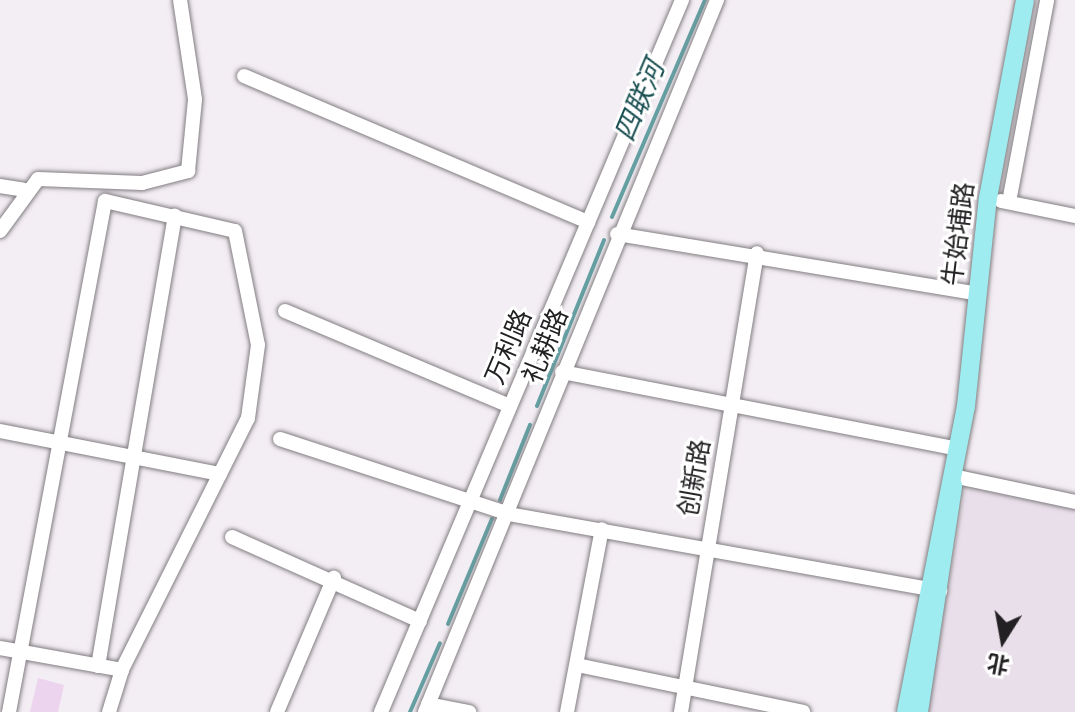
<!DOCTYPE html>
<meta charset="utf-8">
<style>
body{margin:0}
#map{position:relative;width:1075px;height:712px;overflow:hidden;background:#f3eef3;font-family:"Times New Roman","Noto Sans SC",serif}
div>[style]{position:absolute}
.built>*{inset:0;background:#e9dfea}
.green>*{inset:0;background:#ecd3ee}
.stream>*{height:4px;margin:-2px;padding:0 2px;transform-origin:2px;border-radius:2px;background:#64a0a3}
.roads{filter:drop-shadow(0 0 2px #817d81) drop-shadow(0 0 2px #817d81)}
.minor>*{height:14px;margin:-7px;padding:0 7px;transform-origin:7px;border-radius:7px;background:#fff}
.major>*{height:18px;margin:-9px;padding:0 9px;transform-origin:9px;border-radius:9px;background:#9eecef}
span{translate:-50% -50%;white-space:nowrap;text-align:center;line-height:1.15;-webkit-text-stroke:6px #fff;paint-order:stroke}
.street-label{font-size:26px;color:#222022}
.water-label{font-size:28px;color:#184e50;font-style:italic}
.north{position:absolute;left:963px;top:600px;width:80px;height:80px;-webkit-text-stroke:6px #fff;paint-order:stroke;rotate:191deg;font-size:22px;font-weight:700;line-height:32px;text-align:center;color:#222022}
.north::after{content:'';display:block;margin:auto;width:28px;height:36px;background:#222022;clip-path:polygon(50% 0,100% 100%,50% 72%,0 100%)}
</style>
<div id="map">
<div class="built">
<i style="clip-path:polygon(968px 471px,1075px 494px,1075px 712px,927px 712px)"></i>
</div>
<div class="green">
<i style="clip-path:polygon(38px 678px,64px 685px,58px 712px,30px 712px)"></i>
</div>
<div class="stream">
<i style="left:612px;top:217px;width:236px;rotate:-66.8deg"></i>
<i style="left:537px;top:406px;width:179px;rotate:-68deg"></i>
<i style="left:500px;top:500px;width:81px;rotate:-68.2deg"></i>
<i style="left:448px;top:624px;width:114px;rotate:-67.3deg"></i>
<i style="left:410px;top:712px;width:75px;rotate:-66.5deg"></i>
</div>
<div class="roads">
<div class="minor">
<i style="left:244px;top:76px;width:374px;rotate:23deg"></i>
<i style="left:0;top:186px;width:24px;rotate:9deg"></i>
<i style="left:1001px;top:201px;width:76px;rotate:11.5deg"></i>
<i style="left:1009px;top:202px;width:206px;rotate:-79.3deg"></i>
<i style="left:0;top:231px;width:64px;rotate:-53.8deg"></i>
<i style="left:38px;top:179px;width:104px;rotate:2.2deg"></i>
<i style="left:142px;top:183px;width:48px;rotate:-14.6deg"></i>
<i style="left:188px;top:171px;width:72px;rotate:-84.4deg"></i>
<i style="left:195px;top:99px;width:100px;rotate:-98.6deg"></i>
<i style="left:617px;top:234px;width:366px;rotate:9.4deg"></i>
<i style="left:285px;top:311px;width:244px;rotate:22.9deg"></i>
<i style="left:562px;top:372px;width:403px;rotate:11deg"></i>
<i style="left:0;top:431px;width:224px;rotate:11.1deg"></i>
<i style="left:280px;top:439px;width:241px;rotate:18.1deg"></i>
<i style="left:509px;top:514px;width:438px;rotate:10.1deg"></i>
<i style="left:953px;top:476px;width:125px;rotate:12deg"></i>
<i style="left:232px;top:537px;width:206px;rotate:24.1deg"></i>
<i style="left:0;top:648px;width:124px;rotate:10.2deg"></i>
<i style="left:577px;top:665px;width:231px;rotate:11.7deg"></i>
<i style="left:98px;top:666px;width:457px;rotate:-80.3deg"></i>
<i style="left:428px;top:704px;width:42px;rotate:11deg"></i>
<i style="left:9px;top:712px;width:520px;rotate:-79.36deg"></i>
<i style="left:105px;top:201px;width:133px;rotate:13deg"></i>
<i style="left:235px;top:231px;width:116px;rotate:78.6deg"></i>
<i style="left:258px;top:345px;width:74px;rotate:97.8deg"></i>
<i style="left:248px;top:418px;width:282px;rotate:116.6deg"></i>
<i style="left:122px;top:670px;width:44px;rotate:107.2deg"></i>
<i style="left:277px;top:712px;width:146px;rotate:-67deg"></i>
<i style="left:381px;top:712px;width:773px;rotate:-67.08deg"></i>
<i style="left:425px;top:712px;width:770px;rotate:-67.7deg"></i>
<i style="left:567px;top:712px;width:186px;rotate:-79.2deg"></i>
<i style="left:681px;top:712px;width:465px;rotate:-80.6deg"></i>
</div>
<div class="major">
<i style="left:906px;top:712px;width:312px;rotate:-78.9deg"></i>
<i style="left:966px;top:406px;width:209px;rotate:-84deg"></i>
<i style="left:988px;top:198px;width:201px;rotate:-79.4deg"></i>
<i style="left:919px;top:712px;width:229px;rotate:-81.4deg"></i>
</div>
</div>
<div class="street-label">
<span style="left:959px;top:234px;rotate:-83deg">牛始埔路</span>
<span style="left:546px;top:346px;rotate:-68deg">礼耕路</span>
<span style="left:509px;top:347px;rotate:-67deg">万利路</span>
<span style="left:695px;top:478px;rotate:-80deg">创新路</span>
</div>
<div class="water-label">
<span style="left:640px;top:101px;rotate:-67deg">四联河</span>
</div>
<div class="north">北</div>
</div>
